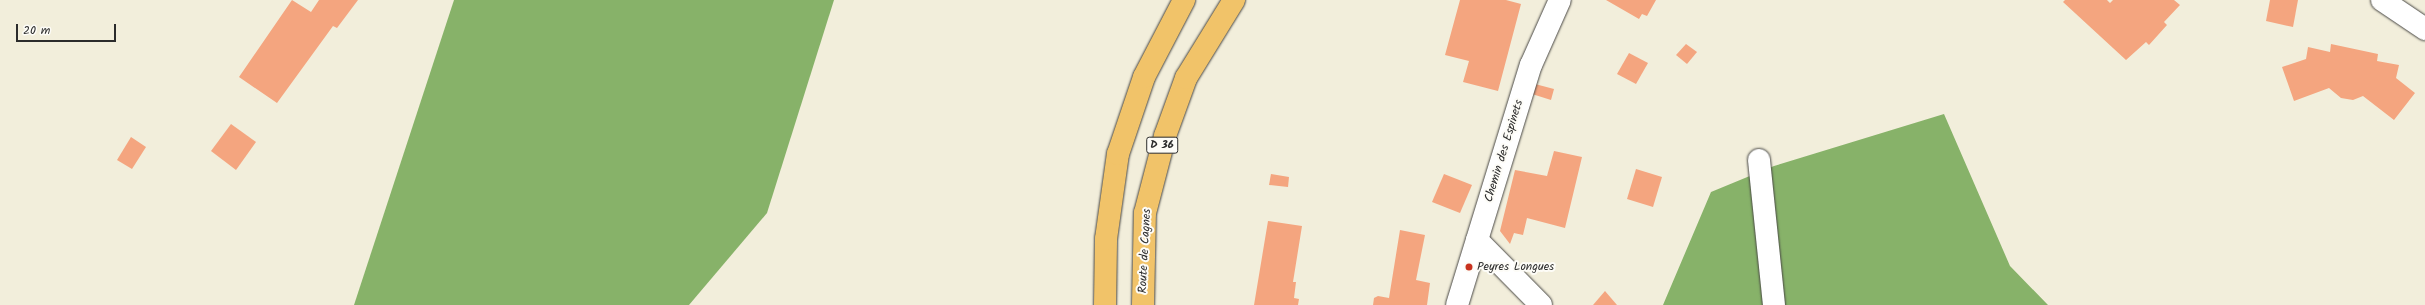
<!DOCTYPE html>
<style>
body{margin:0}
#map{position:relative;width:2425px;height:305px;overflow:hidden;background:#f2eedb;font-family:Kalam,sans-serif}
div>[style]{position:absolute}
.forest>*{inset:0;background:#87b269}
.building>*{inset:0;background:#f4a57f}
.roads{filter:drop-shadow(0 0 1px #494845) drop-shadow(0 0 1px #494845)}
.minor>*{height:22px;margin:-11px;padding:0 11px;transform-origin:11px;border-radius:11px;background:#fff}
.tertiary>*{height:22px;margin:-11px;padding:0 11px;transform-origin:11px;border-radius:11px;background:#fff}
.primary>*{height:22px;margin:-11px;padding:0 11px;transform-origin:11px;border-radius:11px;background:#f1c369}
.dots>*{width:11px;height:11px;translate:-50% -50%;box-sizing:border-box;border:2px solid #fdfcf7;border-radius:50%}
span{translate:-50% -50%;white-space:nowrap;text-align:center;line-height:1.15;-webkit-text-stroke:4px #fdfcf7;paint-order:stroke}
.shield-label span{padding:1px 3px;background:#fdfcf7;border:1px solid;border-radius:3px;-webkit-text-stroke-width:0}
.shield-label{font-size:11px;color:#2b2b2b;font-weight:700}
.street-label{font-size:12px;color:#2b2b2b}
.poi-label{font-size:12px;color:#2b2b2b}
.left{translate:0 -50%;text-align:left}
.scale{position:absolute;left:16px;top:24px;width:100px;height:18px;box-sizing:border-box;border:2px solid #2b2b2b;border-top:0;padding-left:5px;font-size:12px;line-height:14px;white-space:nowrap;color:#2b2b2b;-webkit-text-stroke:3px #fdfcf7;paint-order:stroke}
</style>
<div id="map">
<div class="forest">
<i style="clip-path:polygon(454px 0,834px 0,767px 213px,689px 305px,354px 305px)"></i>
<i style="clip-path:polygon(1944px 114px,2010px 266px,2048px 305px,1663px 305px,1711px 192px,1774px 166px)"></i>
</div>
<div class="building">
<i style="clip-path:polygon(292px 0,311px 12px,319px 0,358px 0,337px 28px,333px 26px,277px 103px,239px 77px)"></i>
<i style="clip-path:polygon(1460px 0,1506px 0,1521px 4px,1498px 91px,1463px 82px,1469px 61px,1445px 55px)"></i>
<i style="clip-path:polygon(1606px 0,1656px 0,1647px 16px,1642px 14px,1639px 19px)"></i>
<i style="clip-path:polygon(2065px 0,2107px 0,2110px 3px,2113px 0,2174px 0,2180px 5px,2164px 22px,2167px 25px,2149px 45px,2146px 42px,2126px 60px,2063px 2px)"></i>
<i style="clip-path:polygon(2270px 0,2298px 0,2293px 27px,2266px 21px)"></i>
<i style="clip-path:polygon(1686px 44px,1697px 52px,1687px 64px,1676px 55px)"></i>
<i style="clip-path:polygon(2331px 44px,2378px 54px,2377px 61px,2399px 65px,2396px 78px,2415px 93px,2394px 120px,2363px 96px,2353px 100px,2341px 98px,2329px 88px,2294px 101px,2282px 67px,2306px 59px,2308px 47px,2330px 52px)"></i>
<i style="clip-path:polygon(1629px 53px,1648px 63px,1636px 84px,1617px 74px)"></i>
<i style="clip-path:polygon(1535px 84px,1554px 89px,1551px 100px,1532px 94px)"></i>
<i style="clip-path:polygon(231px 124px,256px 142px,236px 170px,211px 151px)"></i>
<i style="clip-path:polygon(131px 137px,146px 147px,132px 169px,117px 160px)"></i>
<i style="clip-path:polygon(1554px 151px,1582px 157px,1565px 228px,1527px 218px,1523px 235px,1514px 233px,1510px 244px,1500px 231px,1515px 170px,1547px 176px)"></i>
<i style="clip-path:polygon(1636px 169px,1662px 177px,1653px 207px,1627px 199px)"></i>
<i style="clip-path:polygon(1271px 174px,1289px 177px,1288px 187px,1269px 185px)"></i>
<i style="clip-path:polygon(1444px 174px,1472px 185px,1460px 213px,1432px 202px)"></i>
<i style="clip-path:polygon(1268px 221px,1302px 226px,1293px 282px,1296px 282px,1294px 298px,1299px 299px,1298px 305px,1254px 305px)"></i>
<i style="clip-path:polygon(1400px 230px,1425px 235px,1416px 280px,1430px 283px,1427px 305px,1373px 305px,1374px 298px,1378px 296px,1389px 298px)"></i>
<i style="clip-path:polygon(1605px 291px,1617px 305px,1593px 305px)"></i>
</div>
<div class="roads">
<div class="minor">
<i style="left:2382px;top:0;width:52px;rotate:34deg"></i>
<i style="left:1759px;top:160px;width:146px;rotate:84.1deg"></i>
<i style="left:1477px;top:240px;width:91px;rotate:45.4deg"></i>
</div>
<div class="tertiary">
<i style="left:1457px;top:305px;width:251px;rotate:-72.9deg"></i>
<i style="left:1531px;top:65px;width:71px;rotate:-66deg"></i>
</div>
<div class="primary">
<i style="left:1105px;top:305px;width:66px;rotate:-89.1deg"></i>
<i style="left:1106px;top:239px;width:86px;rotate:-82deg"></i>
<i style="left:1118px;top:154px;width:81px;rotate:-71.3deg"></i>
<i style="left:1144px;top:77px;width:87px;rotate:-62.5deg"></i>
<i style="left:1143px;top:305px;width:92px;rotate:-88.8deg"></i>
<i style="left:1145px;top:213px;width:80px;rotate:-75.4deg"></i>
<i style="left:1165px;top:136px;width:62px;rotate:-70.1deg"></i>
<i style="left:1186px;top:78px;width:92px;rotate:-58.4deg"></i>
</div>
</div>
<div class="dots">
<i style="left:1469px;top:267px;background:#c8321e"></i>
</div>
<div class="shield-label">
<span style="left:1162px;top:145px">D 36</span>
</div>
<div class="street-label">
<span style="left:1504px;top:151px;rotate:-73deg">Chemin des Espinets</span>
<span style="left:1145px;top:251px;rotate:-87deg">Route de Cagnes</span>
</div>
<div class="poi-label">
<span class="left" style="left:1477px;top:267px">Peyres Longues</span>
</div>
<div class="scale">20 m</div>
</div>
